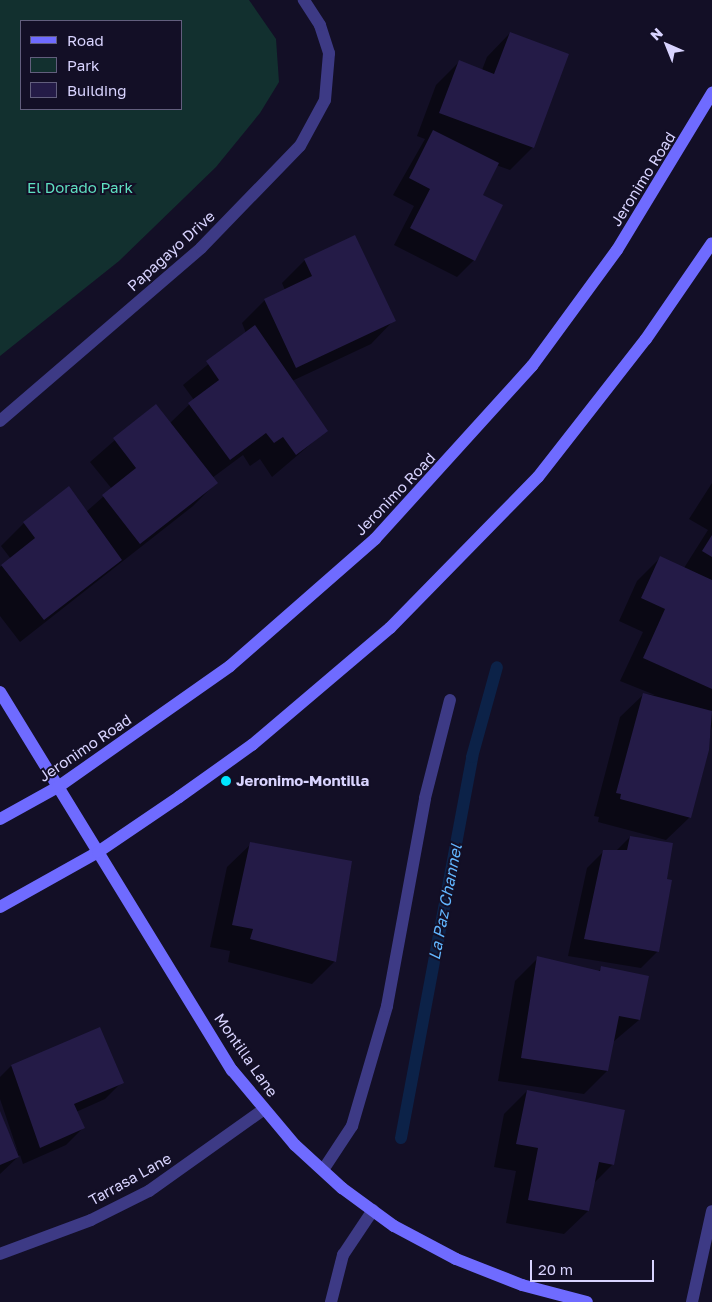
<!DOCTYPE html>
<style>
body{margin:0}
#map{position:relative;width:712px;height:1302px;overflow:hidden;background:#130f26;font-family:"Golos Text",sans-serif}
div>[style]{position:absolute}
.green>*{inset:0;background:#12302f}
.shadow>*{inset:0;background:#0007}
.stream>*{height:12px;margin:-6px;padding:0 6px;transform-origin:6px;border-radius:6px;background:#0c2248}
.building>*{inset:0;background:#241b47}
.lane>*{height:12px;margin:-6px;padding:0 6px;transform-origin:6px;border-radius:6px;background:#3d3a85}
.street>*{height:12px;margin:-6px;padding:0 6px;transform-origin:6px;border-radius:6px;background:#3d3a85}
.secondary>*{height:12px;margin:-6px;padding:0 6px;transform-origin:6px;border-radius:6px;background:#6f6bff}
.dots>*{width:14px;height:14px;translate:-50% -50%;box-sizing:border-box;border:2px solid #130f26;border-radius:50%}
span{translate:-50% -50%;white-space:nowrap;text-align:center;line-height:1.15;-webkit-text-stroke:4px #130f26;paint-order:stroke}
.street-label{font-size:15px;color:#d9d4ff}
.park-label{font-size:15px;color:#5fe0c0}
.poi-label{font-size:15px;color:#d9d4ff;font-weight:700}
.left{translate:0 -50%;text-align:left}
.water-label{font-size:16px;color:#62b6ff;font-style:italic}
.legend{position:absolute;left:20px;top:20px;width:162px;height:90px;box-sizing:border-box;background:#130f26;border:1px solid #625e7d;margin:0;padding:6px 9px;list-style:none;font-size:15px;color:#d9d4ff}
.legend li{display:flex;align-items:center;gap:10px;height:25px}
.legend b{width:25px;border:1px solid #625e7d}
.north{position:absolute;left:642px;top:20px;width:50px;height:50px;-webkit-text-stroke:4px #130f26;paint-order:stroke;rotate:316deg;font-size:14px;font-weight:700;line-height:20px;text-align:center;color:#d9d4ff}
.north::after{content:'';display:block;margin:auto;width:18px;height:22px;background:#d9d4ff;clip-path:polygon(50% 0,100% 100%,50% 72%,0 100%)}
.scale{position:absolute;left:530px;top:1260px;width:124px;height:22px;box-sizing:border-box;border:2px solid #d9d4ff;border-top:0;padding-left:6px;font-size:15px;line-height:18px;white-space:nowrap;color:#d9d4ff;-webkit-text-stroke:4px #130f26;paint-order:stroke}
</style>
<div id="map">
<div class="green">
<i style="clip-path:polygon(evenodd,0 0,249px 0,276px 39px,279px 82px,260px 113px,216px 167px,119px 261px,0 356px,0 0,21px 21px,181px 21px,181px 109px,21px 109px,21px 21px)"></i>
</div>
<div class="shadow">
<i style="clip-path:polygon(510px 33px,533px 147px,510px 170px,496px 165px,481px 195px,474px 260px,457px 277px,394px 245px,414px 206px,393px 195px,425px 139px,417px 136px,436px 85px,459px 62px,482px 70px,487px 57px)"></i>
<i style="clip-path:polygon(305px 260px,394px 320px,371px 344px,292px 381px,326px 431px,272px 477px,260px 459px,250px 466px,243px 455px,212px 478px,216px 483px,193px 506px,20px 642px,0 616px,0 567px,11px 559px,1px 546px,24px 523px,86px 512px,112px 489px,90px 462px,155px 405px,170px 423px,194px 400px,183px 385px,246px 333px,242px 323px,265px 300px,285px 290px,282px 283px)"></i>
<i style="clip-path:polygon(712px 483px,712px 726px,690px 817px,666px 840px,598px 822px,599px 817px,594px 816px,620px 717px,644px 694px,655px 695px,620px 681px,643px 632px,619px 621px,637px 581px,660px 558px,684px 568px,708px 530px,689px 519px)"></i>
<i style="clip-path:polygon(630px 837px,665px 880px,658px 951px,641px 968px,568px 956px,587px 868px,604px 851px,616px 851px)"></i>
<i style="clip-path:polygon(251px 844px,335px 961px,312px 984px,228px 962px,230px 951px,210px 947px,227px 867px)"></i>
<i style="clip-path:polygon(538px 958px,597px 972px,602px 968px,639px 1020px,613px 1042px,607px 1071px,584px 1094px,498px 1081px,515px 981px)"></i>
<i style="clip-path:polygon(11px 1066px,122px 1082px,105px 1099px,76px 1112px,83px 1128px,66px 1145px,23px 1164px,20px 1155px,0 1174px,0 1115px,19px 1155px,0 1099px,0 1077px)"></i>
<i style="clip-path:polygon(527px 1091px,613px 1164px,593px 1184px,588px 1211px,564px 1234px,506px 1223px,516px 1171px,494px 1167px,504px 1114px)"></i>
</div>
<div class="stream">
<i style="left:401px;top:1138px;width:388px;rotate:-79.4deg"></i>
<i style="left:472px;top:757px;width:93px;rotate:-74.5deg"></i>
</div>
<div class="building">
<i style="clip-path:polygon(510px 32px,569px 54px,534px 148px,439px 113px,459px 60px,494px 74px)"></i>
<i style="clip-path:polygon(433px 130px,499px 163px,483px 195px,503px 205px,475px 261px,410px 228px,430px 189px,409px 178px)"></i>
<i style="clip-path:polygon(355px 235px,396px 321px,296px 368px,264px 299px,312px 276px,304px 259px)"></i>
<i style="clip-path:polygon(255px 325px,328px 431px,296px 455px,283px 437px,274px 443px,266px 433px,230px 460px,188px 403px,219px 380px,206px 361px)"></i>
<i style="clip-path:polygon(156px 404px,218px 483px,140px 544px,102px 495px,136px 468px,113px 438px)"></i>
<i style="clip-path:polygon(69px 486px,122px 560px,44px 620px,1px 565px,35px 538px,23px 522px)"></i>
<i style="clip-path:polygon(712px 535px,712px 557px,702px 551px)"></i>
<i style="clip-path:polygon(660px 556px,712px 580px,712px 689px,643px 658px,665px 609px,641px 598px)"></i>
<i style="clip-path:polygon(643px 693px,712px 711px,709px 750px,691px 818px,620px 799px,621px 794px,616px 793px)"></i>
<i style="clip-path:polygon(630px 836px,673px 843px,667px 879px,672px 880px,659px 952px,584px 939px,603px 850px,627px 850px)"></i>
<i style="clip-path:polygon(250px 842px,352px 861px,336px 962px,250px 939px,253px 929px,232px 925px)"></i>
<i style="clip-path:polygon(537px 956px,600px 971px,601px 966px,649px 976px,640px 1020px,619px 1016px,608px 1071px,521px 1058px)"></i>
<i style="clip-path:polygon(100px 1027px,124px 1083px,74px 1104px,85px 1128px,40px 1148px,11px 1065px)"></i>
<i style="clip-path:polygon(527px 1090px,625px 1110px,614px 1165px,599px 1162px,589px 1211px,528px 1200px,538px 1148px,516px 1144px)"></i>
<i style="clip-path:polygon(0 1111px,19px 1157px,0 1165px)"></i>
</div>
<div class="lane">
<i style="left:323px;top:1170px;width:53px;rotate:-56.6deg"></i>
<i style="left:352px;top:1126px;width:125px;rotate:-73.7deg"></i>
<i style="left:387px;top:1006px;width:211px;rotate:-79.6deg"></i>
<i style="left:425px;top:798px;width:101px;rotate:-75.7deg"></i>
<i style="left:331px;top:1302px;width:49px;rotate:-75.7deg"></i>
<i style="left:343px;top:1255px;width:54px;rotate:-56.3deg"></i>
</div>
<div class="street">
<i style="left:0;top:421px;width:265px;rotate:-40.7deg"></i>
<i style="left:201px;top:248px;width:142px;rotate:-45.9deg"></i>
<i style="left:300px;top:146px;width:52px;rotate:-61.5deg"></i>
<i style="left:325px;top:100px;width:47px;rotate:-85.1deg"></i>
<i style="left:329px;top:53px;width:29px;rotate:-108deg"></i>
<i style="left:320px;top:25px;width:30px;rotate:-123deg"></i>
<i style="left:0;top:1254px;width:97px;rotate:-20.5deg"></i>
<i style="left:91px;top:1220px;width:65px;rotate:-26.6deg"></i>
<i style="left:149px;top:1191px;width:140px;rotate:-35.4deg"></i>
<i style="left:692px;top:1302px;width:93px;rotate:-77.6deg"></i>
</div>
<div class="secondary">
<i style="left:0;top:692px;width:444px;rotate:58.5deg"></i>
<i style="left:232px;top:1070px;width:98px;rotate:50deg"></i>
<i style="left:295px;top:1145px;width:64px;rotate:42.5deg"></i>
<i style="left:342px;top:1188px;width:64px;rotate:36.2deg"></i>
<i style="left:394px;top:1226px;width:70px;rotate:28deg"></i>
<i style="left:456px;top:1259px;width:71px;rotate:21.5deg"></i>
<i style="left:522px;top:1285px;width:67px;rotate:14.7deg"></i>
<i style="left:0;top:819px;width:66px;rotate:-28.9deg"></i>
<i style="left:58px;top:787px;width:210px;rotate:-35.1deg"></i>
<i style="left:230px;top:666px;width:193px;rotate:-41.2deg"></i>
<i style="left:375px;top:539px;width:234px;rotate:-47.8deg"></i>
<i style="left:532px;top:366px;width:144px;rotate:-53.8deg"></i>
<i style="left:617px;top:250px;width:184px;rotate:-58.8deg"></i>
<i style="left:0;top:907px;width:112px;rotate:-29.3deg"></i>
<i style="left:98px;top:852px;width:98px;rotate:-34.2deg"></i>
<i style="left:179px;top:797px;width:90px;rotate:-35.5deg"></i>
<i style="left:252px;top:745px;width:181px;rotate:-40.3deg"></i>
<i style="left:390px;top:628px;width:211px;rotate:-45.6deg"></i>
<i style="left:538px;top:477px;width:175px;rotate:-52deg"></i>
<i style="left:646px;top:339px;width:116px;rotate:-55.5deg"></i>
</div>
<div class="dots">
<i style="left:226px;top:781px;background:#00e5ff"></i>
</div>
<div class="street-label">
<span style="left:643px;top:179px;rotate:-58deg">Jeronimo Road</span>
<span style="left:171px;top:251px;rotate:-42deg">Papagayo Drive</span>
<span style="left:395px;top:494px;rotate:-46deg">Jeronimo Road</span>
<span style="left:85px;top:748px;rotate:-34deg">Jeronimo Road</span>
<span style="left:246px;top:1055px;rotate:55deg">Montilla Lane</span>
<span style="left:130px;top:1179px;rotate:-29deg">Tarrasa Lane</span>
</div>
<div class="park-label">
<span style="left:80px;top:188px">El Dorado Park</span>
</div>
<div class="poi-label">
<span class="left" style="left:236px;top:781px">Jeronimo-Montilla</span>
</div>
<div class="water-label">
<span style="left:445px;top:902px;rotate:-79deg">La Paz Channel</span>
</div>
<ul class="legend">
<li><b style="height:6px;background:#6f6bff"></b>Road</li>
<li><b style="height:14px;background:#12302f"></b>Park</li>
<li><b style="height:14px;background:#241b47"></b>Building</li>
</ul>
<div class="north">N</div>
<div class="scale">20 m</div>
</div>
